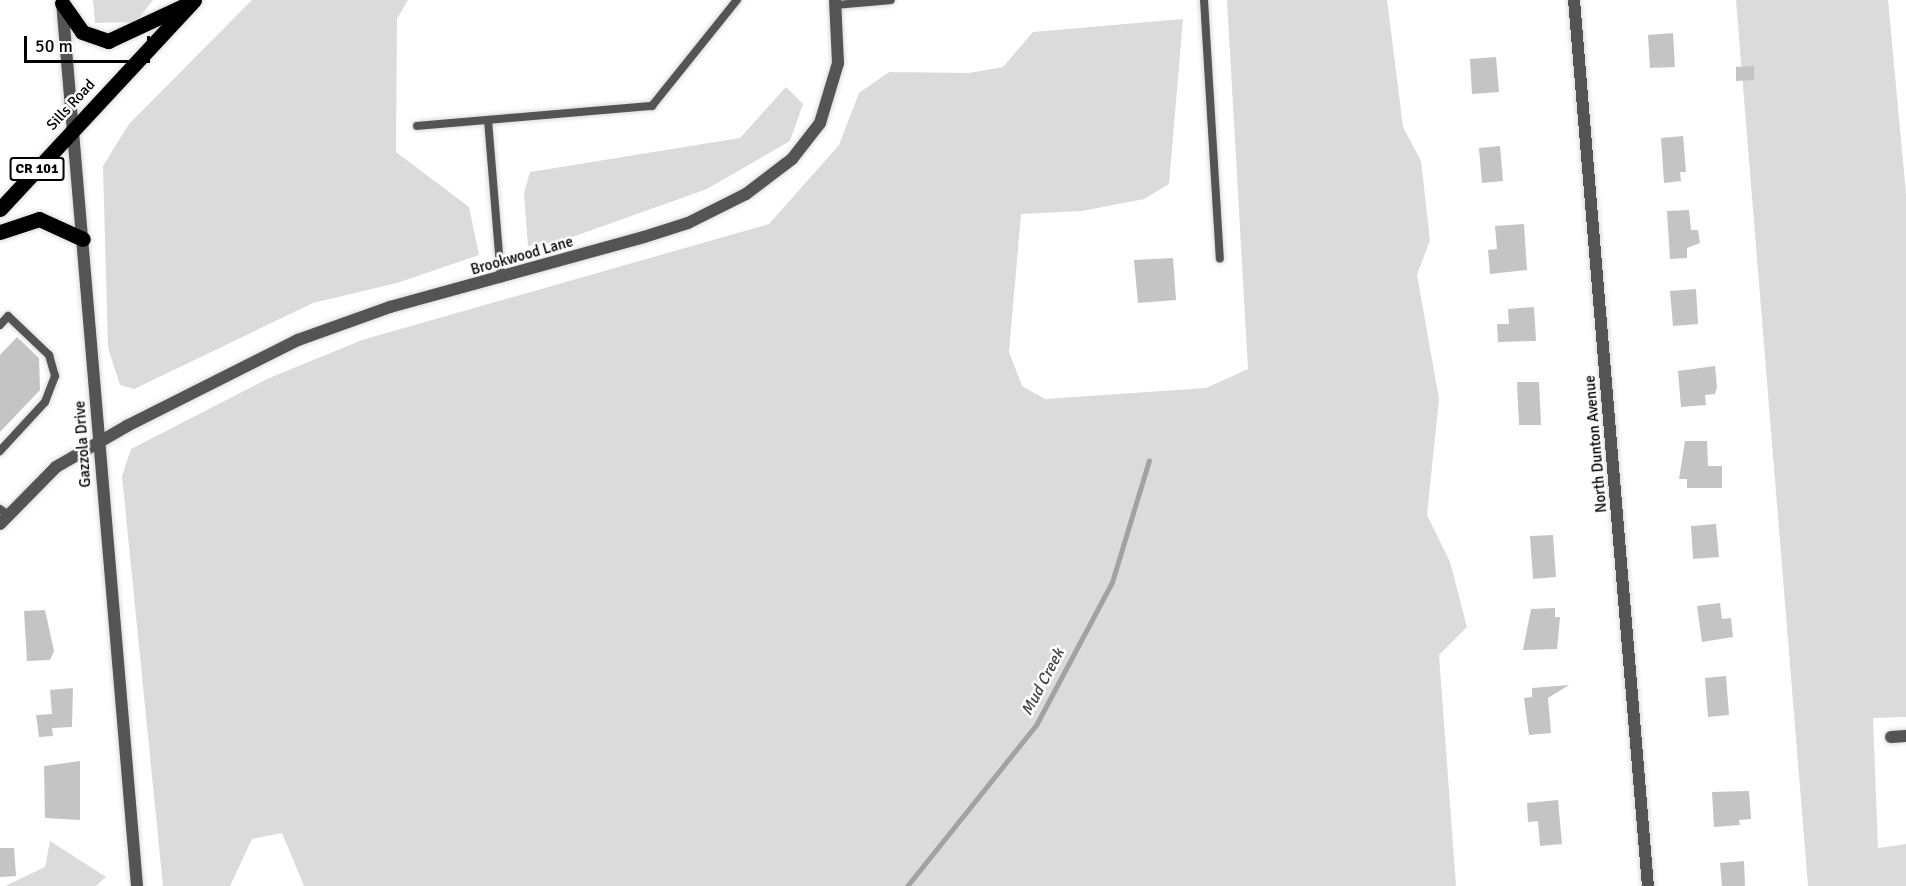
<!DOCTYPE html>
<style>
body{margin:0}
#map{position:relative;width:1906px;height:886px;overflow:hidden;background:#fff;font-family:Signika,sans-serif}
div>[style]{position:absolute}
.green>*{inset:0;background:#dbdbdb}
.stream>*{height:5px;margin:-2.5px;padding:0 2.5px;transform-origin:2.5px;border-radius:2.5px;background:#a2a2a2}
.building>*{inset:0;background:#c4c4c4}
.roads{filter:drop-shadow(0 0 2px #dbdbdb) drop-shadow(0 0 2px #dbdbdb)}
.service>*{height:8px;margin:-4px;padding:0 4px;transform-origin:4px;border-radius:4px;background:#545454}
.minor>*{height:12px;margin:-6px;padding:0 6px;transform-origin:6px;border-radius:6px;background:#545454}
.tertiary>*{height:12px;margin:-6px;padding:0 6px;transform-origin:6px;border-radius:6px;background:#545454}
.primary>*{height:15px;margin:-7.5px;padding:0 7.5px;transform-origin:7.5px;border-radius:7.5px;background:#000}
span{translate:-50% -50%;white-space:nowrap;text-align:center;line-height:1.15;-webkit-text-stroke:5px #fff;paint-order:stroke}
.shield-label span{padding:2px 4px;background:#fff;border:2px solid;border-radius:4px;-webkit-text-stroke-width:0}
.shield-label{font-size:14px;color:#000;font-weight:700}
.street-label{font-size:15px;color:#000}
.water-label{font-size:16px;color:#434343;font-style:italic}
.scale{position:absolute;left:24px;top:36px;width:126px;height:27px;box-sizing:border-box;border:3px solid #000;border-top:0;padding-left:8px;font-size:18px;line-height:21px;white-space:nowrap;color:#000;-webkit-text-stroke:4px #fff;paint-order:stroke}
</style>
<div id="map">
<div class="green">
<i style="clip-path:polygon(93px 0,153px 0,136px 22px,95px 23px)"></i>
<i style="clip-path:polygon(252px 0,408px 0,397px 19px,396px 152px,469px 207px,479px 255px,397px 283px,313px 303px,134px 389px,120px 385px,108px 348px,103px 166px,129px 124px)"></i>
<i style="clip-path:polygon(1227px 0,1387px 0,1403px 127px,1421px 161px,1430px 240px,1417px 275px,1439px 399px,1427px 515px,1450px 562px,1467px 627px,1439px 655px,1456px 886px,304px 886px,282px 833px,252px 839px,230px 886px,163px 886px,122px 476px,131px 449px,267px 379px,362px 340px,769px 224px,839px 145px,859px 93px,889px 72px,969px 73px,1003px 67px,1033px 32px,1183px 19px,1169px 184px,1144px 199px,1082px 211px,1021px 214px,1009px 352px,1022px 386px,1045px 399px,1206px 388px,1248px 369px)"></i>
<i style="clip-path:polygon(1736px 0,1888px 0,1906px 194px,1906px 717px,1873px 718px,1878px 848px,1906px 844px,1906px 886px,1808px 886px)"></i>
<i style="clip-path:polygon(786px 87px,803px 104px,790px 141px,707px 189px,561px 241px,528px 246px,524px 193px,530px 172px,740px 138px)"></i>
<i style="clip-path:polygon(50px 841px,106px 877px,96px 886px,5px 886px,45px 867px)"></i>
</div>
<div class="stream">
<i style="left:907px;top:886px;width:206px;rotate:-51.3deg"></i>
<i style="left:1036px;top:725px;width:162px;rotate:-62deg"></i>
<i style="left:1112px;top:582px;width:127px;rotate:-73.1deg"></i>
</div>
<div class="building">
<i style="clip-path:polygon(1673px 33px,1675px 67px,1650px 68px,1648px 35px)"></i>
<i style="clip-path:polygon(1496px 57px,1499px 92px,1472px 94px,1470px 59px)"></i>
<i style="clip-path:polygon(1754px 66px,1754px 80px,1736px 81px,1736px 67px)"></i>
<i style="clip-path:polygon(1683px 136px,1686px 172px,1680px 172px,1681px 181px,1664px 183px,1661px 138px)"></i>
<i style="clip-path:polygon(1500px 146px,1503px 181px,1482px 183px,1479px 148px)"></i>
<i style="clip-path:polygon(1689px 210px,1691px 230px,1698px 230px,1700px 243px,1687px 248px,1687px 258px,1670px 259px,1667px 211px)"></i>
<i style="clip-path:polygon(1524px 224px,1527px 270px,1490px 274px,1488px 250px,1497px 249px,1495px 226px)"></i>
<i style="clip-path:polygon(1173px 258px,1176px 300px,1138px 303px,1134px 260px)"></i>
<i style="clip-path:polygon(1696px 289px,1698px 324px,1673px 326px,1670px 291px)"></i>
<i style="clip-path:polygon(1534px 307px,1536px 341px,1498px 342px,1497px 324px,1509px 324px,1508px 309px)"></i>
<i style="clip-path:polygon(17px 337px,39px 358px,40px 390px,0 432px,0 355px)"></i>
<i style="clip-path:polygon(1715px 366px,1717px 387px,1715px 394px,1705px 395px,1706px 405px,1681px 407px,1678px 371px)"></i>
<i style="clip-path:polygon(1517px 382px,1539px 382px,1541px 425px,1519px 425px)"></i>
<i style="clip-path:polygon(1685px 441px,1707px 441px,1708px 466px,1722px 466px,1722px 488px,1687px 488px,1687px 479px,1679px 479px)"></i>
<i style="clip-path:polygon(1716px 524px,1719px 557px,1693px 559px,1691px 526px)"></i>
<i style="clip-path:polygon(1553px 535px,1556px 577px,1533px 579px,1530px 536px)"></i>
<i style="clip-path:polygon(1720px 603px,1722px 619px,1731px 618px,1733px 637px,1702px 642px,1697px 606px)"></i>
<i style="clip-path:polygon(1555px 608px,1555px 617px,1560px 617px,1557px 649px,1523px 650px,1531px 609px)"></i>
<i style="clip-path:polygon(45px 610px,54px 651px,50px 660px,27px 661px,24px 611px)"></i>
<i style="clip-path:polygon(1726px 676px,1729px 715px,1708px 717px,1705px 678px)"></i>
<i style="clip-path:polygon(1569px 685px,1548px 698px,1551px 733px,1529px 735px,1524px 698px,1532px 697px,1532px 688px)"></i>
<i style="clip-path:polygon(73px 688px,72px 727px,52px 728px,53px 736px,39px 737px,36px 715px,52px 714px,50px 690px)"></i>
<i style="clip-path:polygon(80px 761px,80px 820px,45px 818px,44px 766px)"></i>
<i style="clip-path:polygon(1749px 791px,1751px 819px,1739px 820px,1740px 825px,1714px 827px,1712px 792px)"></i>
<i style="clip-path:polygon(1558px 800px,1562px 844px,1540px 846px,1538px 821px,1528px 822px,1527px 803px)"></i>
<i style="clip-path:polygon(0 848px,14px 848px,16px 876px,0 877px)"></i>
<i style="clip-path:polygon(1744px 861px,1745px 886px,1722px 886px,1720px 863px)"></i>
</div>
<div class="roads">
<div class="service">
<i style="left:1204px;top:0;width:259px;rotate:86.5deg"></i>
<i style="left:836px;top:5px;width:55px;rotate:-5.2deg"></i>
<i style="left:488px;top:120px;width:159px;rotate:85.3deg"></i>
<i style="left:417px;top:126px;width:236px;rotate:-4.9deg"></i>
<i style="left:652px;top:106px;width:136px;rotate:-51.3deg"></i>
<i style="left:0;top:325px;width:12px;rotate:-48deg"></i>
<i style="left:8px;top:316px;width:57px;rotate:43.6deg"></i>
<i style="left:49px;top:355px;width:22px;rotate:74deg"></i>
<i style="left:55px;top:376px;width:28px;rotate:111deg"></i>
<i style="left:45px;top:402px;width:67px;rotate:132.6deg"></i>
<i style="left:0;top:509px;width:10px;rotate:37deg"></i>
</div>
<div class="minor">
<i style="left:0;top:524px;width:80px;rotate:-45.5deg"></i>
<i style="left:56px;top:467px;width:82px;rotate:-30deg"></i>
<i style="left:127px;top:426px;width:191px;rotate:-26.7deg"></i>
<i style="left:298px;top:340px;width:98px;rotate:-19.7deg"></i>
<i style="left:390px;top:307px;width:263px;rotate:-15.4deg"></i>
<i style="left:644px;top:237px;width:46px;rotate:-17.7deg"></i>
<i style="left:688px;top:223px;width:65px;rotate:-26.6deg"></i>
<i style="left:746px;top:194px;width:58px;rotate:-37.3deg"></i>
<i style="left:792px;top:159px;width:46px;rotate:-52.1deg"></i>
<i style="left:820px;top:123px;width:63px;rotate:-73.3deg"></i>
<i style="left:838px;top:63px;width:63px;rotate:-92.7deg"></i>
<i style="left:1891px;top:737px;width:15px;rotate:-4deg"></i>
</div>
<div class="tertiary">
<i style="left:1574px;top:0;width:889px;rotate:85.23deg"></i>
<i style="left:62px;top:2px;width:887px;rotate:85.15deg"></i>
</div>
<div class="primary">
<i style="left:62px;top:3px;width:35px;rotate:55deg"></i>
<i style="left:82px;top:32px;width:28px;rotate:19deg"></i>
<i style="left:108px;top:41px;width:83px;rotate:-25deg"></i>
<i style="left:0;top:209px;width:285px;rotate:-47.1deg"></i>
<i style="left:0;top:232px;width:41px;rotate:-18.4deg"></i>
<i style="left:39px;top:219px;width:48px;rotate:24.4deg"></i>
</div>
</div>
<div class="shield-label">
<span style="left:37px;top:169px">CR 101</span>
</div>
<div class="street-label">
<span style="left:71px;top:105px;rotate:-47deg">Sills Road</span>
<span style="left:522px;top:256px;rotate:-16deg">Brookwood Lane</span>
<span style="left:83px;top:444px;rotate:-94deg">Gazzola Drive</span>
<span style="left:1596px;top:444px;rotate:-95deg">North Dunton Avenue</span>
</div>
<div class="water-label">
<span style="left:1043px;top:682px;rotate:-62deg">Mud Creek</span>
</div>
<div class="scale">50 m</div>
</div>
